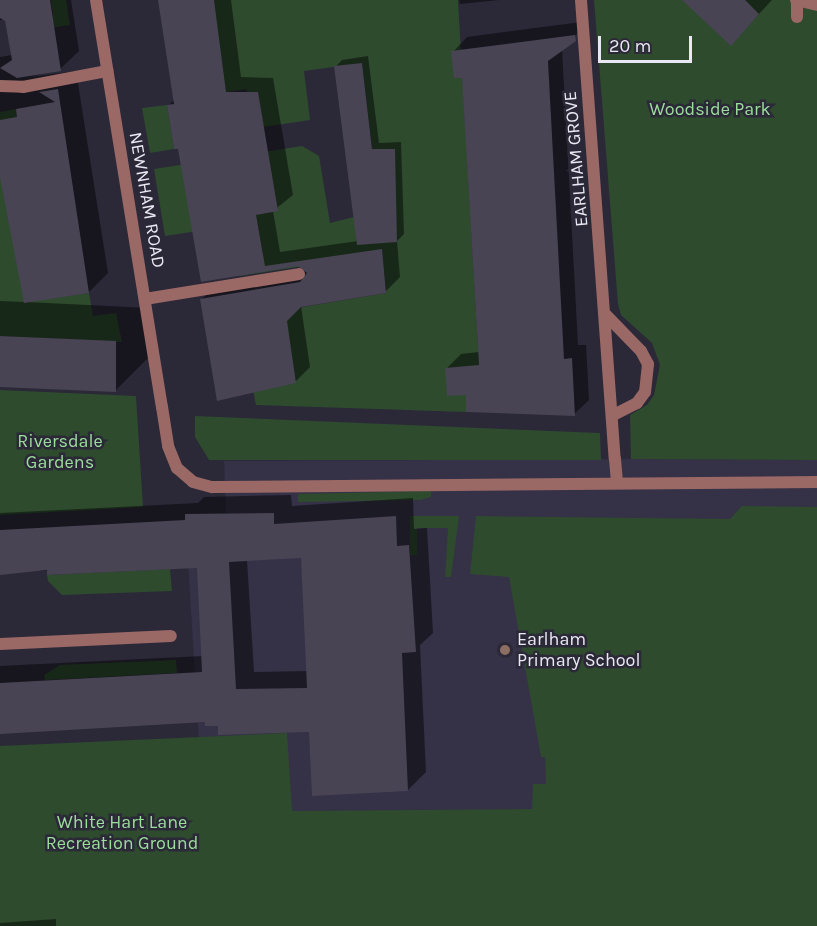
<!DOCTYPE html>
<style>
body{margin:0}
#map{position:relative;width:817px;height:926px;overflow:hidden;background:#2b2838;font-family:Karla,sans-serif}
div>[style]{position:absolute}
.built>*{inset:0;background:#353147}
.green>*{inset:0;background:#2e4b2e}
.shadow>*{inset:0;background:#0007}
.building>*{inset:0;background:#484454}
.service>*{height:12px;margin:-6px;padding:0 6px;transform-origin:6px;border-radius:6px;background:#9a6865}
.minor>*{height:12px;margin:-6px;padding:0 6px;transform-origin:6px;border-radius:6px;background:#9a6865}
.dots>*{width:16px;height:16px;translate:-50% -50%;box-sizing:border-box;border:3px solid #2b2838;border-radius:50%}
span{translate:-50% -50%;white-space:nowrap;text-align:center;line-height:1.15;-webkit-text-stroke:5px #2b2838;paint-order:stroke}
.park-label{font-size:18px;color:#9bde9a}
.street-label{font-size:18px;color:#eae9f3}
.poi-label{font-size:18px;color:#eae9f3}
.left{translate:0 -50%;text-align:left}
.scale{position:absolute;left:598px;top:36px;width:94px;height:27px;box-sizing:border-box;border:3px solid #eae9f3;border-top:0;padding-left:8px;font-size:18px;line-height:21px;white-space:nowrap;color:#eae9f3;-webkit-text-stroke:4px #2b2838;paint-order:stroke}
</style>
<div id="map">
<div class="built">
<i style="clip-path:polygon(640px 459px,817px 460px,817px 810px,291px 811px,200px 756px,185px 514px,226px 513px,224px 461px)"></i>
</div>
<div class="green">
<i style="clip-path:polygon(51px 0,66px 0,70px 25px,50px 28px,48px 17px,53px 16px)"></i>
<i style="clip-path:polygon(214px 0,458px 0,479px 365px,466px 395px,466px 412px,256px 405px,240px 324px,285px 310px,386px 293px,384px 270px,311px 265px,240px 276px,237px 259px,263px 254px,257px 222px,165px 236px,154px 169px,302px 146px,319px 156px,330px 223px,354px 217px,375px 181px,372px 147px,362px 63px,304px 71px,310px 120px,263px 127px,258px 92px,248px 93px,246px 89px,221px 93px)"></i>
<i style="clip-path:polygon(594px 0,817px 0,817px 460px,631px 459px,630px 415px,647px 405px,654px 395px,660px 365px,652px 343px,621px 315px,618px 304px)"></i>
<i style="clip-path:polygon(167px 105px,174px 149px,150px 153px,142px 108px)"></i>
<i style="clip-path:polygon(22px 108px,53px 298px,89px 293px,93px 316px,116px 313px,122px 342px,0 336px,0 112px)"></i>
<i style="clip-path:polygon(0 390px,136px 396px,143px 507px,0 515px)"></i>
<i style="clip-path:polygon(195px 416px,600px 433px,601px 460px,209px 460px,195px 437px)"></i>
<i style="clip-path:polygon(431px 491px,431px 497px,420px 500px,298px 502px,298px 494px)"></i>
<i style="clip-path:polygon(742px 506px,817px 507px,817px 926px,0 926px,0 746px,287px 733px,292px 811px,532px 809px,533px 784px,546px 784px,545px 757px,541px 757px,509px 577px,470px 574px,476px 516px,730px 519px)"></i>
<i style="clip-path:polygon(410px 516px,459px 516px,451px 577px,445px 577px,448px 528px,417px 528px,417px 555px,410px 555px)"></i>
<i style="clip-path:polygon(170px 569px,172px 591px,62px 595px,48px 581px,47px 575px)"></i>
<i style="clip-path:polygon(176px 660px,177px 673px,45px 680px,44px 675px,60px 665px)"></i>
</div>
<div class="shadow">
<i style="clip-path:polygon(0 0,71px 0,79px 51px,60px 69px,31px 77px,76px 71px,108px 273px,89px 292px,27px 302px,149px 308px,149px 357px,116px 390px,0 383px,0 301px,25px 302px,0 168px,0 57px,12px 55px,5px 20px,0 20px)"></i>
<i style="clip-path:polygon(159px 0,231px 0,241px 77px,273px 78px,293px 195px,273px 211px,280px 252px,358px 241px,335px 67px,342px 60px,368px 56px,379px 143px,401px 142px,404px 234px,397px 241px,400px 277px,385px 292px,301px 306px,310px 367px,295px 382px,201px 300px,216px 285px,305px 270px,298px 264px,202px 280px,180px 147px,168px 106px,175px 99px)"></i>
<i style="clip-path:polygon(459px 0,499px 0,460px 4px)"></i>
<i style="clip-path:polygon(684px 0,772px 0,745px 29px)"></i>
<i style="clip-path:polygon(589px 21px,562px 49px,578px 345px,586px 345px,589px 400px,574px 414px,467px 393px,447px 368px,461px 354px,479px 352px,463px 76px,453px 52px,467px 37px)"></i>
<i style="clip-path:polygon(evenodd,291px 495px,292px 506px,413px 498px,414px 529px,427px 528px,433px 633px,420px 645px,426px 772px,408px 790px,311px 731px,207px 721px,0 731px,0 666px,203px 656px,198px 566px,0 572px,0 513px,198px 503px,204px 497px,291px 495px,302px 557px,308px 671px,254px 672px,247px 560px,302px 557px)"></i>
<i style="clip-path:polygon(56px 919px,56px 926px,0 926px,0 923px)"></i>
</div>
<div class="building">
<i style="clip-path:polygon(0 0,50px 0,61px 71px,17px 78px,0 68px,12px 60px,5px 21px,0 18px)"></i>
<i style="clip-path:polygon(158px 0,214px 0,226px 92px,258px 92px,278px 211px,256px 215px,265px 266px,382px 249px,386px 293px,301px 307px,287px 321px,296px 383px,217px 401px,200px 299px,300px 282px,307px 273px,298px 266px,201px 282px,178px 149px,174px 149px,167px 105px,174px 104px)"></i>
<i style="clip-path:polygon(682px 0,745px 0,759px 14px,731px 46px)"></i>
<i style="clip-path:polygon(575px 35px,576px 41px,548px 61px,564px 359px,572px 358px,575px 416px,466px 412px,466px 395px,447px 396px,445px 368px,479px 365px,462px 78px,454px 78px,451px 51px)"></i>
<i style="clip-path:polygon(362px 63px,372px 149px,395px 149px,397px 242px,357px 245px,334px 66px)"></i>
<i style="clip-path:polygon(58px 89px,89px 293px,24px 303px,0 177px,0 120px,17px 117px,16px 109px,55px 102px,39px 92px)"></i>
<i style="clip-path:polygon(0 336px,116px 341px,116px 392px,0 387px)"></i>
<i style="clip-path:polygon(evenodd,274px 513px,274px 524px,396px 516px,397px 546px,409px 545px,416px 652px,402px 653px,408px 791px,312px 796px,309px 732px,218px 735px,218px 726px,205px 726px,205px 722px,0 734px,0 683px,202px 672px,197px 568px,47px 575px,47px 570px,0 575px,0 530px,185px 520px,185px 514px,274px 513px,301px 558px,307px 688px,236px 689px,229px 562px,301px 558px)"></i>
</div>
<div class="service">
<i style="left:796px;top:0;width:22px;rotate:13deg"></i>
<i style="left:797px;top:17px;width:17px;rotate:-90deg"></i>
<i style="left:0;top:86px;width:23px;rotate:2deg"></i>
<i style="left:23px;top:87px;width:86px;rotate:-10.8deg"></i>
<i style="left:162px;top:407px;width:39px;rotate:81deg"></i>
<i style="left:168px;top:446px;width:24px;rotate:68deg"></i>
<i style="left:177px;top:468px;width:21px;rotate:41deg"></i>
<i style="left:193px;top:482px;width:20px;rotate:15deg"></i>
<i style="left:212px;top:487px;width:605px;rotate:-0.47deg"></i>
<i style="left:615px;top:459px;width:23px;rotate:85deg"></i>
<i style="left:0;top:644px;width:171px;rotate:-2.7deg"></i>
</div>
<div class="minor">
<i style="left:96px;top:0;width:412px;rotate:80.8deg"></i>
<i style="left:581px;top:0;width:460px;rotate:85.8deg"></i>
<i style="left:145px;top:299px;width:156px;rotate:-9.2deg"></i>
<i style="left:606px;top:315px;width:50px;rotate:45.8deg"></i>
<i style="left:641px;top:351px;width:15px;rotate:62deg"></i>
<i style="left:648px;top:364px;width:28px;rotate:96deg"></i>
<i style="left:645px;top:392px;width:14px;rotate:126deg"></i>
<i style="left:637px;top:403px;width:27px;rotate:153deg"></i>
</div>
<div class="dots">
<i style="left:505px;top:650px;background:#8d6e63"></i>
</div>
<div class="park-label">
<span style="left:710px;top:109px">Woodside Park</span>
<span style="left:60px;top:452px">Riversdale<br>Gardens</span>
<span style="left:122px;top:833px">White Hart Lane<br>Recreation Ground</span>
</div>
<div class="street-label">
<span style="left:576px;top:159px;rotate:-95deg">EARLHAM GROVE</span>
<span style="left:147px;top:200px;rotate:80deg">NEWNHAM ROAD</span>
</div>
<div class="poi-label">
<span class="left" style="left:517px;top:650px">Earlham<br>Primary School</span>
</div>
<div class="scale">20 m</div>
</div>
